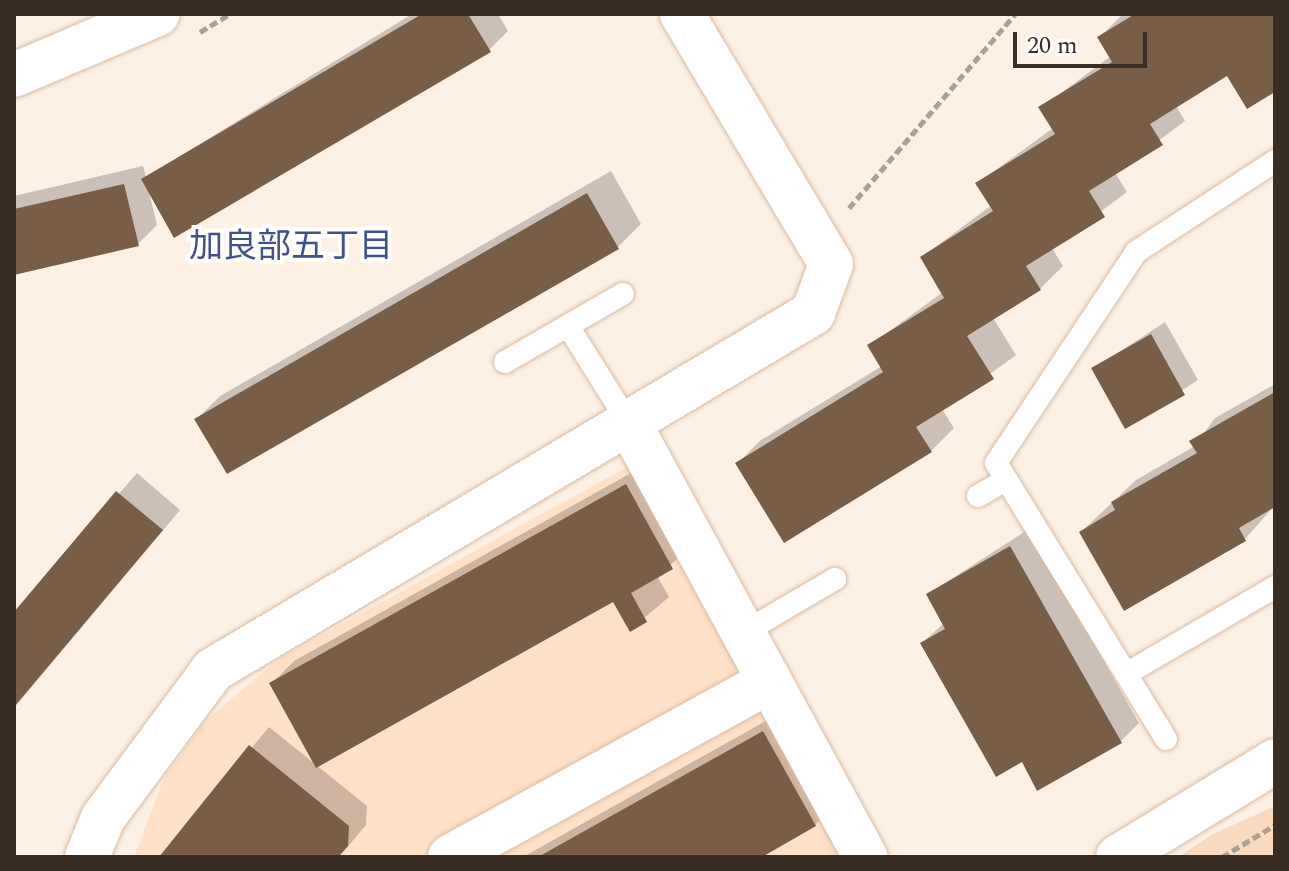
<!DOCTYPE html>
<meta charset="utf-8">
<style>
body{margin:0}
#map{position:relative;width:1289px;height:871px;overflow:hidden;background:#fdf1e6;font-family:Spectral,"Noto Sans JP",serif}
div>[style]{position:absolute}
.built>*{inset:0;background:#ffe1c8}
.green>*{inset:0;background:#f9dabf}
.shadow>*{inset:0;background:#0003}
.building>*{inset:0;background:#785e47}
.path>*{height:5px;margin-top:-2.5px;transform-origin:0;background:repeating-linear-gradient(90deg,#aca095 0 8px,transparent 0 12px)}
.roads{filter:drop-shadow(0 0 2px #dabca3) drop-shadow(0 0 2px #dabca3)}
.lane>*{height:22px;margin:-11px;padding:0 11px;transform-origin:11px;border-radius:11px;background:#fff}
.street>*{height:44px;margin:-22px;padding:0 22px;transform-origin:22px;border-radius:22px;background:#fff}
.secondary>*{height:44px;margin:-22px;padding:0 22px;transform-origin:22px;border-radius:22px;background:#fff}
span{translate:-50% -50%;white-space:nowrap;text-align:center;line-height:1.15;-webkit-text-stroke:8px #fff;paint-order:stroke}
.neighbourhood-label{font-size:34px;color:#40518d}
.frame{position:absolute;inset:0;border:16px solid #3a2e24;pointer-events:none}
.scale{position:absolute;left:1013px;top:32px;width:134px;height:36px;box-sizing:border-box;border:4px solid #3a2e24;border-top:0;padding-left:10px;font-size:24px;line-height:28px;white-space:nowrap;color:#3a2e24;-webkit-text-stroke:6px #fff;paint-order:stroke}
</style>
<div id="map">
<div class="built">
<i style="clip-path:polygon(627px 467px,846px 857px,134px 857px,164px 778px,206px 720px,280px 658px)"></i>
</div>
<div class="green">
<i style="clip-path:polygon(1275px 806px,1275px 857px,1178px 857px,1211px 835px)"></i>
</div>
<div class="shadow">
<i style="clip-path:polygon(412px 14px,498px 14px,508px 31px,489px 50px,149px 192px,157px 225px,138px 244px,14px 273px,14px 196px,143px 166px,146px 177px)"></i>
<i style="clip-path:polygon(1123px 14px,1275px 14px,1275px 90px,1228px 73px,1176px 106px,1185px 121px,1115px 173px,1127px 192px,1052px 248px,1063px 266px,1040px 289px,993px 318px,1016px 355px,942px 409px,954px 428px,931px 451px,738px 463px,761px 440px,882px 366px,869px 346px,943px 292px,922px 257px,992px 205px,978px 183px,1053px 128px,1041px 108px,1111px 56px,1100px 37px)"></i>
<i style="clip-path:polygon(611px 171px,641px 224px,618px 247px,227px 471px,197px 419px,220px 396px)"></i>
<i style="clip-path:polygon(1165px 322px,1198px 380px,1126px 426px,1093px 369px)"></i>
<i style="clip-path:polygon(1275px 384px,1275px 505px,1245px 539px,1081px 532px,1136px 480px,1195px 446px,1215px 418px)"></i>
<i style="clip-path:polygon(649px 463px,695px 544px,657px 576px,669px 597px,631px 629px,614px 599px,271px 684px,294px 661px)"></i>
<i style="clip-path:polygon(137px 473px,180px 510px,14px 708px,14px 615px)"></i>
<i style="clip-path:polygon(1029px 529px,1139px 723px,1120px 742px,1023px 760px,922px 643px,944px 623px,928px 594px)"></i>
<i style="clip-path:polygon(787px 709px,838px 802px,815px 825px,758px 857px,523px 857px)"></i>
<i style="clip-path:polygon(269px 727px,367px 806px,366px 825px,339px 857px,161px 857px)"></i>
</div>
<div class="building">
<i style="clip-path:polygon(422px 14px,468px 14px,491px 52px,174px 238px,141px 179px)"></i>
<i style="clip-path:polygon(1135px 14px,1275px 14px,1275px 92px,1247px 109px,1227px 76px,1150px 124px,1163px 145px,1089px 191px,1105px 217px,1026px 266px,1041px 290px,967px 336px,994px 379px,916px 427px,932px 452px,784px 543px,735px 463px,883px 372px,867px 345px,944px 298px,920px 257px,993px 211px,975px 183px,1055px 134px,1038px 107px,1112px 62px,1097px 37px)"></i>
<i style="clip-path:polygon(124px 184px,139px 246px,14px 275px,14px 209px)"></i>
<i style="clip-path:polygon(587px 193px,619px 249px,227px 474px,194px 419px)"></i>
<i style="clip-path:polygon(1151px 334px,1185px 395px,1125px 429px,1091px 368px)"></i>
<i style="clip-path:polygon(1275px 392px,1275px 507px,1239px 528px,1246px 541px,1124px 611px,1079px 532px,1115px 510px,1111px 502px,1197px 453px,1189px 441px)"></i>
<i style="clip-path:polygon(626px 484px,673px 569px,631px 593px,647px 622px,630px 632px,613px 602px,316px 768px,269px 683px)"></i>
<i style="clip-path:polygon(116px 491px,163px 530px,14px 707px,14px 612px)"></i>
<i style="clip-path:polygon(1010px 546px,1122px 743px,1037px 791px,1022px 762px,996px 777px,920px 643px,945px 629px,926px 594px)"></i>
<i style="clip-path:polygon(763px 731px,816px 826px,762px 857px,538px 857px)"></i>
<i style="clip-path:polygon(249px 745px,349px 826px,348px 846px,338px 857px,159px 857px)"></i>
</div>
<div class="path">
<i style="left:200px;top:32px;width:35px;rotate:-31deg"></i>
<i style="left:849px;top:208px;width:255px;rotate:-49.4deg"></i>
<i style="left:1222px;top:857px;width:62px;rotate:-31.1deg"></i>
</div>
<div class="roads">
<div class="lane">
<i style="left:568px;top:326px;width:119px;rotate:58deg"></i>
<i style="left:505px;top:362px;width:136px;rotate:-30deg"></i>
<i style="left:978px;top:496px;width:32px;rotate:-30deg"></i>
<i style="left:743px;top:633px;width:107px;rotate:-30.4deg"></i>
<i style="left:1126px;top:674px;width:173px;rotate:-30.3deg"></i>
<i style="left:1166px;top:739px;width:324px;rotate:-121.6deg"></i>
<i style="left:996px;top:463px;width:253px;rotate:-56.4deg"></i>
<i style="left:1136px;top:252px;width:166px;rotate:-33.2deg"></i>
</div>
<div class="street">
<i style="left:631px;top:427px;width:490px;rotate:61.4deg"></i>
<i style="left:87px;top:857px;width:42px;rotate:-67.7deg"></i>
<i style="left:103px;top:818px;width:184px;rotate:-53.4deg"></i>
<i style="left:213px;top:670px;width:698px;rotate:-30.75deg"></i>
<i style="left:813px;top:313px;width:52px;rotate:-69.8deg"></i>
<i style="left:831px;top:264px;width:291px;rotate:-120.8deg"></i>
<i style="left:450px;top:857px;width:365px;rotate:-28.8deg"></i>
</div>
<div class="secondary">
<i style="left:14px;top:75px;width:156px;rotate:-23deg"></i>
<i style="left:1118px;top:857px;width:184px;rotate:-31.4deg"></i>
</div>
</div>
<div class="neighbourhood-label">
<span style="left:291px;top:248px">加良部五丁目</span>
</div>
<div class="frame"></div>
<div class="scale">20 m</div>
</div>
